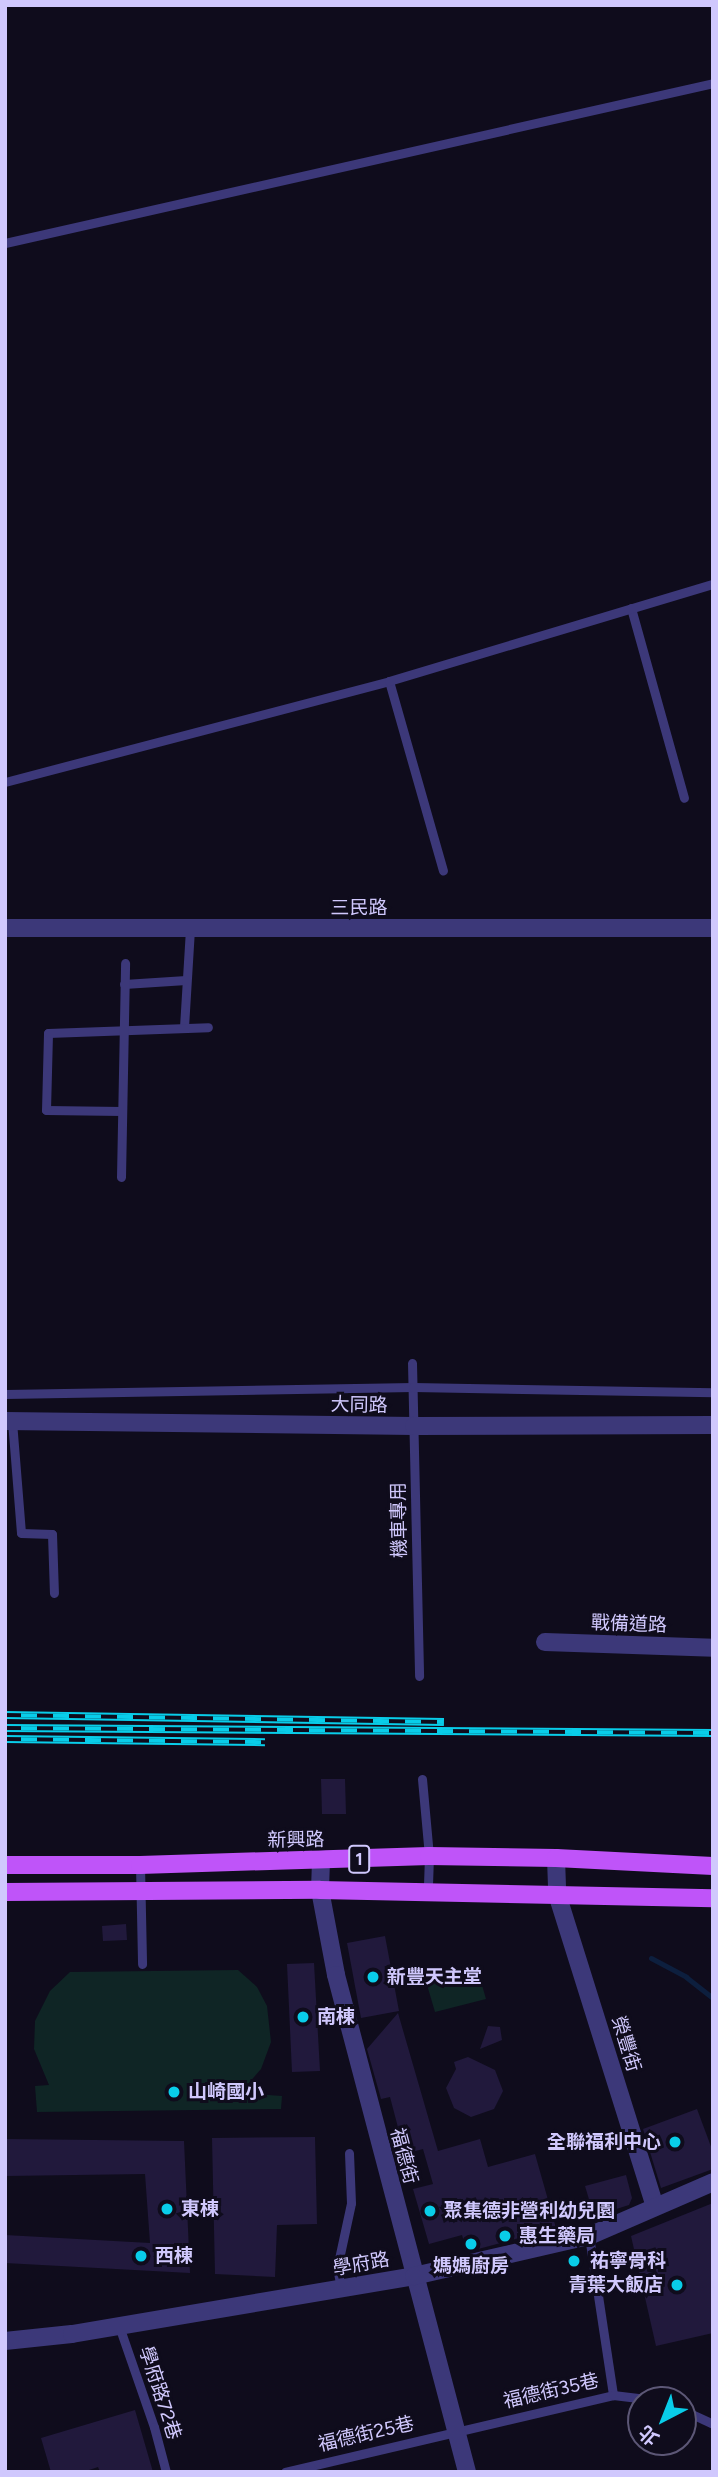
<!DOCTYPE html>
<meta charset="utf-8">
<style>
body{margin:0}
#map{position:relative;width:718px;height:2477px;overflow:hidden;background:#0f0c1c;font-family:Figtree,"Noto Sans TC",sans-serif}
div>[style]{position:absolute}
.green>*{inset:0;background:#0f2525}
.stream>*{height:5px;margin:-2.5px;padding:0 2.5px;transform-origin:2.5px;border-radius:2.5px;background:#0d1f3e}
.building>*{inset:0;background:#21193c}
.lane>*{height:9px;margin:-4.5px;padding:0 4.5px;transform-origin:4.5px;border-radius:4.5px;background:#3c3879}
.street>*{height:18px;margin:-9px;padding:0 9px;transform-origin:9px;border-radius:9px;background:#3c3879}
.primary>*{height:18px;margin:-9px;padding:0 9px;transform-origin:9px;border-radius:9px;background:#bf54f9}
.rail>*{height:8px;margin-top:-4px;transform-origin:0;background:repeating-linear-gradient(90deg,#0f0c1c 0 16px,#09cde9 0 32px);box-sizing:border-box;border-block:2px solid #09cde9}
.dots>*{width:19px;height:19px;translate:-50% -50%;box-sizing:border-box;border:4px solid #0f0c1c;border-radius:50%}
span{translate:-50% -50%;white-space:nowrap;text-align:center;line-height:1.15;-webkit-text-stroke:6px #0f0c1c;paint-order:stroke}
.shield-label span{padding:2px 5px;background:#0f0c1c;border:2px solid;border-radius:5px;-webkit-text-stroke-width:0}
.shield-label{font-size:18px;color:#d0c8fd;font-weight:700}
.street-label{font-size:19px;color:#d0c8fd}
.poi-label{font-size:19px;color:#d0c8fd;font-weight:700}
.left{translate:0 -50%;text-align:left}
.right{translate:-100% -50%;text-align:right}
.frame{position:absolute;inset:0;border:7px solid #d0c8fd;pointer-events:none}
.north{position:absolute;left:627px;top:2386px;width:70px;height:70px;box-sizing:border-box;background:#0f0c1c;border:2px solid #5c5776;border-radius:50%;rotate:222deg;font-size:19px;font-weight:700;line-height:28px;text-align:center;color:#d0c8fd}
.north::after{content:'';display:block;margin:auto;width:24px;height:32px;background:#09cde9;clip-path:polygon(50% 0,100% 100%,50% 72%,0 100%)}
</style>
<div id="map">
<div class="green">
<i style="clip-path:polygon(476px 1964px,486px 1999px,435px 2012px,425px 1978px)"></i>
<i style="clip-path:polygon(238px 1970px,257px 1987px,267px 2006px,271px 2042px,261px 2069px,240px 2093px,282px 2096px,281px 2109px,37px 2112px,35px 2086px,49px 2085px,34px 2049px,35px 2021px,50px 1991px,70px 1972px)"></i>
</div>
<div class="stream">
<i style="left:651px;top:1958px;width:40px;rotate:28deg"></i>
<i style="left:686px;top:1977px;width:34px;rotate:38deg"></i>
</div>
<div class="building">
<i style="clip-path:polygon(321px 1779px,345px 1779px,346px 1814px,322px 1814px)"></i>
<i style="clip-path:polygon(126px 1924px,127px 1940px,103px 1941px,102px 1926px)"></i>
<i style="clip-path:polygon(385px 1936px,399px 2011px,361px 2018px,347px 1943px)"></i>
<i style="clip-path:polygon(314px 1963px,320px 2071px,292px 2072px,287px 1964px)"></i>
<i style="clip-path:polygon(398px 2013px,438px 2151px,480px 2139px,488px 2167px,535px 2154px,556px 2228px,467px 2252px,462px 2235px,429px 2244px,413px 2189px,433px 2184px,423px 2149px,405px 2154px,390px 2097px,381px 2099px,367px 2049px)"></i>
<i style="clip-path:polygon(488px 2026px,500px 2027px,502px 2040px,480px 2049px)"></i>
<i style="clip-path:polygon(468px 2057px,495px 2070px,503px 2091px,494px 2109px,471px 2117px,454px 2108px,446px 2088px,456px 2069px,454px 2062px)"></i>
<i style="clip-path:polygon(697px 2109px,713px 2152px,713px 2169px,661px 2188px,643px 2129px)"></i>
<i style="clip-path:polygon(315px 2137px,317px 2224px,277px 2225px,275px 2277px,215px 2274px,212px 2138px)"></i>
<i style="clip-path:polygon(5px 2139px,184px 2141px,190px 2273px,5px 2263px,5px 2235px,150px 2243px,145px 2174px,5px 2176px)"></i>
<i style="clip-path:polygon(626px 2175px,632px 2198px,629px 2205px,594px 2216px,585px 2186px)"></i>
<i style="clip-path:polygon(713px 2203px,713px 2333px,656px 2346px,631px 2236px)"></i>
<i style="clip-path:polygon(135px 2410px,153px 2472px,100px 2472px,98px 2467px,83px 2472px,51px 2472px,41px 2438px)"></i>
</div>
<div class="lane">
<i style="left:5px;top:243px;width:726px;rotate:-12.73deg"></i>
<i style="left:631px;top:608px;width:197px;rotate:74.4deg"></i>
<i style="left:389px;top:681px;width:197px;rotate:74.1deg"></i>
<i style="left:5px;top:782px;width:397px;rotate:-14.7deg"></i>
<i style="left:389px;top:681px;width:338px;rotate:-16.7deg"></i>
<i style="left:124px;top:984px;width:62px;rotate:-3.7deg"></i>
<i style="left:184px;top:1027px;width:98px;rotate:-86.5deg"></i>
<i style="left:122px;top:1111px;width:76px;rotate:-179.2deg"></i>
<i style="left:46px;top:1110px;width:77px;rotate:-88.5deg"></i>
<i style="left:48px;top:1033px;width:160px;rotate:-2.1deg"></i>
<i style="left:121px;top:1177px;width:214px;rotate:-88.9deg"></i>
<i style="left:412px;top:1363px;width:313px;rotate:88.7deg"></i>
<i style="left:5px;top:1394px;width:408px;rotate:-1deg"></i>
<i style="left:413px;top:1387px;width:300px;rotate:1deg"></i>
<i style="left:12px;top:1421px;width:112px;rotate:85.4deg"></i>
<i style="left:21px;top:1533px;width:31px;rotate:2deg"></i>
<i style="left:52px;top:1534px;width:59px;rotate:88.1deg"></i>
<i style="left:422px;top:1779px;width:77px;rotate:84.8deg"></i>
<i style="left:429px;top:1856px;width:38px;rotate:92deg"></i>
<i style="left:140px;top:1865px;width:99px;rotate:88.8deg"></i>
<i style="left:589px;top:2236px;width:161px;rotate:81.4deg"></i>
<i style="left:341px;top:2288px;width:20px;rotate:-101deg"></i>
<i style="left:337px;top:2268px;width:66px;rotate:-77.8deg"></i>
<i style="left:351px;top:2203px;width:50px;rotate:-92.3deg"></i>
<i style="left:119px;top:2326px;width:107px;rotate:70.9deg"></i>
<i style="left:154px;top:2427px;width:47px;rotate:75.1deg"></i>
<i style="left:683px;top:2410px;width:33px;rotate:25deg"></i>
<i style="left:285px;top:2472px;width:337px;rotate:-13.2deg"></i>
<i style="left:613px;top:2395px;width:42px;rotate:6.8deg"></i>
</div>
<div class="street">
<i style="left:5px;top:928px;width:708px"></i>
<i style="left:5px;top:1421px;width:409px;rotate:0.7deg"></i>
<i style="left:414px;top:1426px;width:299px;rotate:-0.2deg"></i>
<i style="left:545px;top:1642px;width:168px;rotate:2deg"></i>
<i style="left:556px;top:1858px;width:36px;rotate:88deg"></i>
<i style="left:557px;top:1894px;width:327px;rotate:72.6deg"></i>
<i style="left:321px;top:1861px;width:29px;rotate:92deg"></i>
<i style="left:320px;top:1890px;width:86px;rotate:79.3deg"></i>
<i style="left:336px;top:1975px;width:514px;rotate:75.23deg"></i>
<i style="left:5px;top:2341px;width:67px;rotate:-6deg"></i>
<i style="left:72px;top:2334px;width:347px;rotate:-9.6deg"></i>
<i style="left:414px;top:2276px;width:180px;rotate:-12.9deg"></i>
<i style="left:589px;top:2236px;width:135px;rotate:-23.5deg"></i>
</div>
<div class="primary">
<i style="left:5px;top:1865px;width:135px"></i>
<i style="left:140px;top:1865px;width:289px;rotate:-1.8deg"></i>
<i style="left:429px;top:1856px;width:127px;rotate:0.9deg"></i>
<i style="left:556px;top:1858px;width:157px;rotate:2.9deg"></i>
<i style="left:5px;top:1892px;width:315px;rotate:-0.4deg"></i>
<i style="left:320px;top:1890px;width:393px;rotate:1.2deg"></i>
</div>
<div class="rail">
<i style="left:5px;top:1715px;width:439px;rotate:0.9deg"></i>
<i style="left:5px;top:1728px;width:708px;rotate:0.4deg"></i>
<i style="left:5px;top:1739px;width:260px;rotate:0.7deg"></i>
</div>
<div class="dots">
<i style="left:373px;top:1977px;background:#09cde9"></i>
<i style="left:303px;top:2017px;background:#09cde9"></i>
<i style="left:174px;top:2092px;background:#09cde9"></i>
<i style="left:675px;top:2142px;background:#09cde9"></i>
<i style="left:167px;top:2209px;background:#09cde9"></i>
<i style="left:430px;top:2211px;background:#09cde9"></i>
<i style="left:505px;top:2236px;background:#09cde9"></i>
<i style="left:471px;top:2244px;background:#09cde9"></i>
<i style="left:141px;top:2256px;background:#09cde9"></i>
<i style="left:574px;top:2261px;background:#09cde9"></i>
<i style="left:677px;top:2285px;background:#09cde9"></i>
</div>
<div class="shield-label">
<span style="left:359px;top:1859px">1</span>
</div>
<div class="street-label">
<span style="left:359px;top:908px">三民路</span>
<span style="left:359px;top:1405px;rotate:1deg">大同路</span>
<span style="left:399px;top:1520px;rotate:-91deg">機車專用</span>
<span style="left:629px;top:1624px;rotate:2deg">戰備道路</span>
<span style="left:296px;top:1840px;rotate:-1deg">新興路</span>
<span style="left:626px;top:2044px;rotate:73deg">榮豐街</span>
<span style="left:404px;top:2156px;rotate:75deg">福德街</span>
<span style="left:361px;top:2264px;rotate:-10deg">學府路</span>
<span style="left:551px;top:2391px;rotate:-13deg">福德街35巷</span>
<span style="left:160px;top:2393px;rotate:72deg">學府路72巷</span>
<span style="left:366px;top:2434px;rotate:-13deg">福德街25巷</span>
</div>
<div class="poi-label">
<span class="left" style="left:387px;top:1977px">新豐天主堂</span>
<span class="left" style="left:317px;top:2017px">南棟</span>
<span class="left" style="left:188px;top:2092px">山崎國小</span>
<span class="right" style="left:661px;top:2142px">全聯福利中心</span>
<span class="left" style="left:181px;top:2209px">東棟</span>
<span class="left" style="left:444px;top:2211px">聚集德非營利幼兒園</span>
<span class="left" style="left:519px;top:2236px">惠生藥局</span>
<span class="left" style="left:155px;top:2256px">西棟</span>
<span class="left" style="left:590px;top:2261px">祐寧骨科</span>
<span style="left:471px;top:2266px">媽媽廚房</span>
<span class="right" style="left:663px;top:2285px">青葉大飯店</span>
</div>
<div class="frame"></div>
<div class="north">北</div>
</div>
